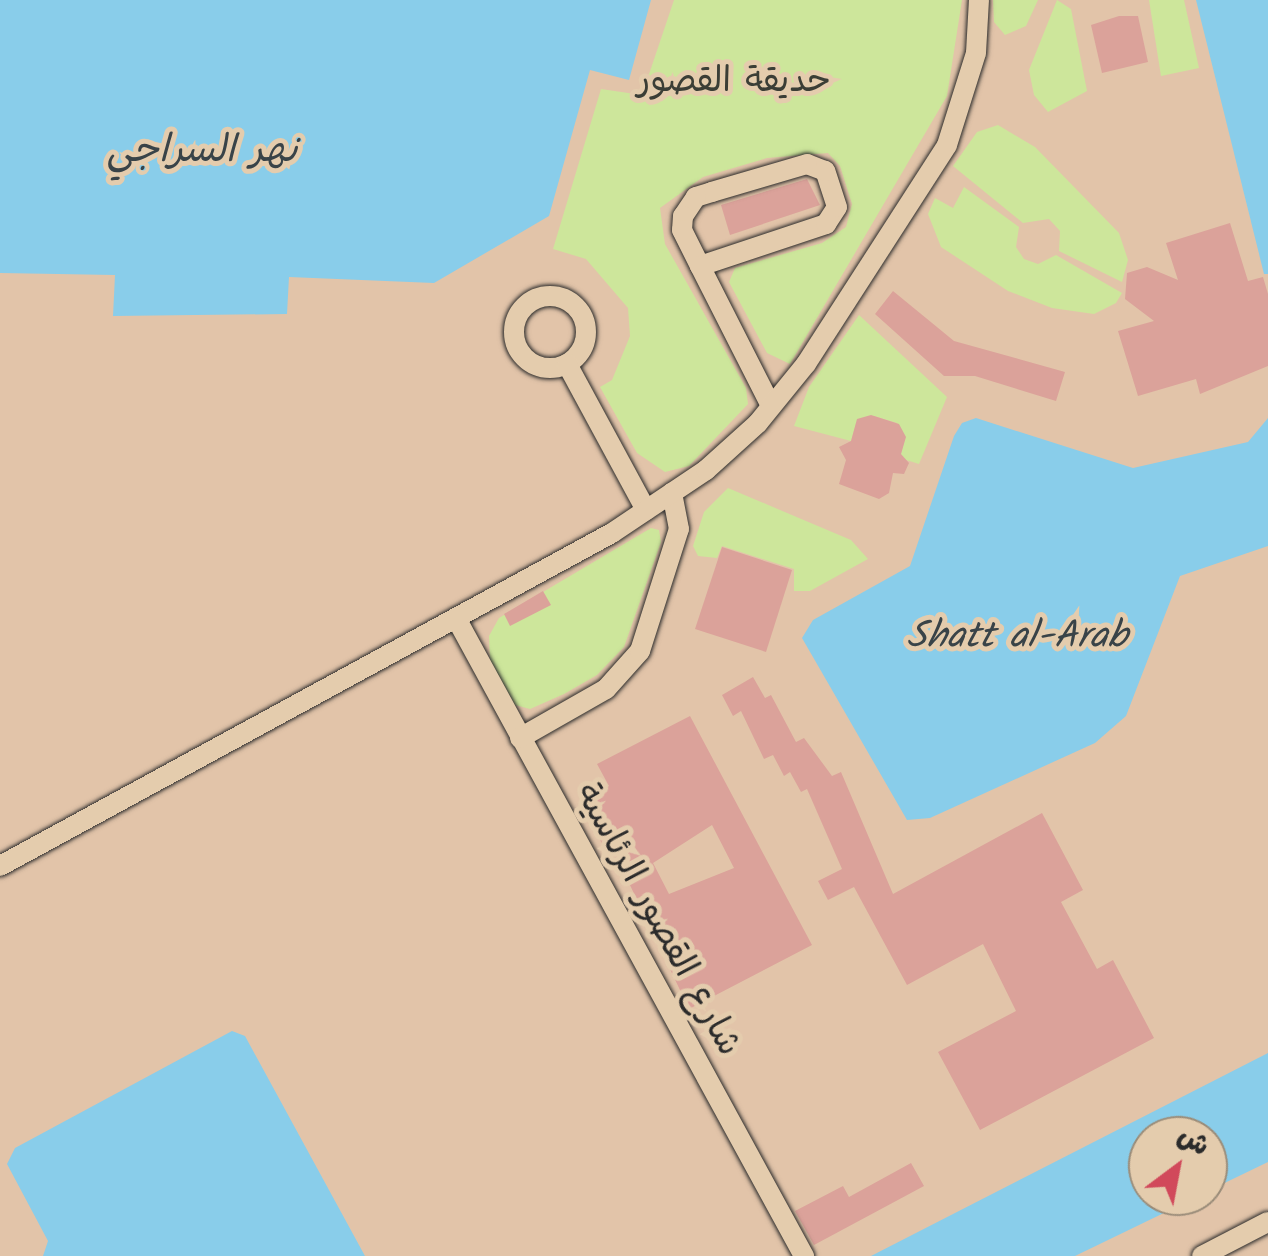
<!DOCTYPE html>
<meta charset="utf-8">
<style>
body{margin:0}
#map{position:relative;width:1268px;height:1256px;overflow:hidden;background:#e2c4a9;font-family:Kalam,"Playpen Sans Arabic",sans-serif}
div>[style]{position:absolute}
.green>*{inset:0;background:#cde69b}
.water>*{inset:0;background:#89cdea}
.building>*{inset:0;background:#dba29a}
.roads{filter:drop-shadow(0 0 2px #2b2b2b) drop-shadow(0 0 2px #2b2b2b)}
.minor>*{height:20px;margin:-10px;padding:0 10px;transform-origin:10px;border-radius:10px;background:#e4ccad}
.minor>.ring{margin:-10px;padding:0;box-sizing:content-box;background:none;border:20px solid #e4ccad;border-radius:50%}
span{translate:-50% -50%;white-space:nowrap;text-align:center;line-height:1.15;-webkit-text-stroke:10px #e4ccad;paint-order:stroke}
.park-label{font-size:35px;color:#3b3e36}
.street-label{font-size:35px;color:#2b2b2b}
.water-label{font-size:38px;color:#394348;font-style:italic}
.north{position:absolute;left:1128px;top:1116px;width:100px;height:100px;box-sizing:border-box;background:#e4ccad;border:2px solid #9a8c79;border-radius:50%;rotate:32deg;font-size:28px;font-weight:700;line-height:40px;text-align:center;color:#2b2b2b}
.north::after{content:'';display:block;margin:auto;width:35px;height:45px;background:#d1495b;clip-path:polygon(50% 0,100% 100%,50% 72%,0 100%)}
</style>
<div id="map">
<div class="green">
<i style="clip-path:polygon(674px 0,962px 0,947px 96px,790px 364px,767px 353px,729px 282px,735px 268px,822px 243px,846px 227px,852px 204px,840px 166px,828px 153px,767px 158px,703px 177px,660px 208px,665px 244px,746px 388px,748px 404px,689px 466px,665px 472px,637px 453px,600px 387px,612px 380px,630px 336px,628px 308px,586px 259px,553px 249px,601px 89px,642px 95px)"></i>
<i style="clip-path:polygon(993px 0,1038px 0,1026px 26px,1005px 35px,994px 22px)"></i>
<i style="clip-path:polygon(1057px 0,1071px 9px,1087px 91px,1048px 112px,1034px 95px,1029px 70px)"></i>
<i style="clip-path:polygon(1149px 0,1184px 0,1199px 68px,1161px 76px)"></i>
<i style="clip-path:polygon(998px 125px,1035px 147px,1119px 233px,1128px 260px,1122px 282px,1059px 251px,1060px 231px,1049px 219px,1023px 223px,953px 166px,977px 132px)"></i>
<i style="clip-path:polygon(964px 187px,1019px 227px,1016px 247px,1024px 259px,1038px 264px,1056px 255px,1122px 293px,1116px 303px,1094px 314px,1052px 308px,1008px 291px,941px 247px,928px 214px,935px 198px,953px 208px)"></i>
<i style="clip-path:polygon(859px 315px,947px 397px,919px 464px,900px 458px,905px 438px,897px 423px,874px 416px,856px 424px,851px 441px,794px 426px,809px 387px)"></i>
<i style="clip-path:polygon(728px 488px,851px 540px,868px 559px,810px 591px,794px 591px,794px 569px,722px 546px,717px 558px,698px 556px,693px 546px,704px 512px)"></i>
<i style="clip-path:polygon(651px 528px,659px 530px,661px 542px,624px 647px,597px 675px,564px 694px,530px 709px,515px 705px,490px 661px,489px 636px,499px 618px)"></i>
</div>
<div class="water">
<i style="clip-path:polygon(0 0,651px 0,629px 80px,590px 70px,549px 216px,434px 283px,289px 277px,287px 314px,113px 316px,115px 275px,0 273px)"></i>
<i style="clip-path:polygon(1196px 0,1268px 0,1268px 274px,1264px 274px)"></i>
<i style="clip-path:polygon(976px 418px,1133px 468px,1248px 442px,1268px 418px,1268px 546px,1180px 576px,1126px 716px,1095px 743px,930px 818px,907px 820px,802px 638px,813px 620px,910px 566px,954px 436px,962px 423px)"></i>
<i style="clip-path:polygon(232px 1031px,245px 1036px,365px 1256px,43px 1256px,48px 1241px,7px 1164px,15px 1148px)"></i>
<i style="clip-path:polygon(1268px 1053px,1268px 1162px,1208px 1191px,1208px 1136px,1148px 1136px,1148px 1196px,1199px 1196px,1075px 1256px,871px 1256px)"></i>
</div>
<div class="building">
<i style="clip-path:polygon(1119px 16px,1138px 16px,1148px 62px,1102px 73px,1091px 25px)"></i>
<i style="clip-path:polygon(807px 179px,820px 205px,730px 235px,721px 205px)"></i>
<i style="clip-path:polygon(1230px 223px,1248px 281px,1263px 277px,1268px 294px,1268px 366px,1200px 394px,1196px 379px,1138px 396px,1118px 331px,1154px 321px,1125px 299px,1127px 273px,1147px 267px,1178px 280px,1166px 243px)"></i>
<i style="clip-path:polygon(893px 291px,954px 341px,1065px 372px,1056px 401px,975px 376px,944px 376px,875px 314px)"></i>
<i style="clip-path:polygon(871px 415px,899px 424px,906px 437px,901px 454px,909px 463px,904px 474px,893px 473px,889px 493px,879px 499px,839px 484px,846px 460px,839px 447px,851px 441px,857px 419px)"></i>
<i style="clip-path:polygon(722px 547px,792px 570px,766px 652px,695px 629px)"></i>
<i style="clip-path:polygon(543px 591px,551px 605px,510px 626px,504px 614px)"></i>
<i style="clip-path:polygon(753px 677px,765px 698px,771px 695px,796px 742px,804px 738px,832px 776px,841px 772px,893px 894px,1042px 813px,1083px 890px,1061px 902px,1097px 969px,1113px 960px,1154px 1038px,980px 1130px,938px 1052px,1016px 1011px,983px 944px,907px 985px,854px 887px,828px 900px,818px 881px,842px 869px,807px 789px,801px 792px,790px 772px,784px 776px,773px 755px,764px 759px,741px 711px,733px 716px,722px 695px)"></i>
<i style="clip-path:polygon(evenodd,690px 716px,812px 945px,689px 1009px,619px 862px,613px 865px,580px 801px,609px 786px,597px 764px,690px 716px,712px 825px,734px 868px,669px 894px,653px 863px,712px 825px)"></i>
<i style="clip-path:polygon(911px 1163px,924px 1186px,814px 1245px,795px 1211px,843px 1186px,849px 1197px)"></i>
</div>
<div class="roads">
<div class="minor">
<i style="left:700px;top:266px;width:133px;rotate:-18.4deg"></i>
<i style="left:826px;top:224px;width:20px;rotate:-57deg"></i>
<i style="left:837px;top:207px;width:38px;rotate:-108deg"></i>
<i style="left:825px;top:171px;width:19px;rotate:-159deg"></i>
<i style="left:807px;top:164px;width:99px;rotate:163.6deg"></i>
<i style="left:712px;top:192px;width:17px;rotate:163deg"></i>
<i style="left:696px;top:197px;width:23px;rotate:124deg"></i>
<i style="left:683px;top:216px;width:14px;rotate:94deg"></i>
<i style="left:682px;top:230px;width:40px;rotate:63.4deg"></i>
<i style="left:700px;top:266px;width:157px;rotate:63.1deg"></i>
<i class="ring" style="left:514px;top:296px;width:52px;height:52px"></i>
<i style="left:567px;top:364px;width:166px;rotate:61.6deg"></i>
<i style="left:456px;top:618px;width:727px;rotate:61.39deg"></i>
<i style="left:520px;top:738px;width:99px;rotate:-29.7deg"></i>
<i style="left:606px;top:689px;width:51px;rotate:-48.2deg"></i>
<i style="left:640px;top:651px;width:128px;rotate:-72.3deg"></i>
<i style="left:679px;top:529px;width:37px;rotate:-101deg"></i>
<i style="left:0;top:866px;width:697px;rotate:-28.55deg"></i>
<i style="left:612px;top:533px;width:113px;rotate:-33.8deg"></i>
<i style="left:706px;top:470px;width:70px;rotate:-42.1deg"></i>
<i style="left:758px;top:423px;width:76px;rotate:-50.9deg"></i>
<i style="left:806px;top:364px;width:260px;rotate:-57.2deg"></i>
<i style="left:947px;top:145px;width:96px;rotate:-72.5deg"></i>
<i style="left:976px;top:53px;width:53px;rotate:-86.8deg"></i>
<i style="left:1202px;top:1256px;width:74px;rotate:-27.3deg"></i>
</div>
</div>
<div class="park-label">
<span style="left:734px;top:82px">حديقة القصور</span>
</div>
<div class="street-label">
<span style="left:657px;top:920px;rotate:61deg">شارع القصور الرئاسية</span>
</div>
<div class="water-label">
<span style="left:202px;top:152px">نهر السراجي</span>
<span style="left:1017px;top:638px">Shatt al-Arab</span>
</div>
<div class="north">ش</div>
</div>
